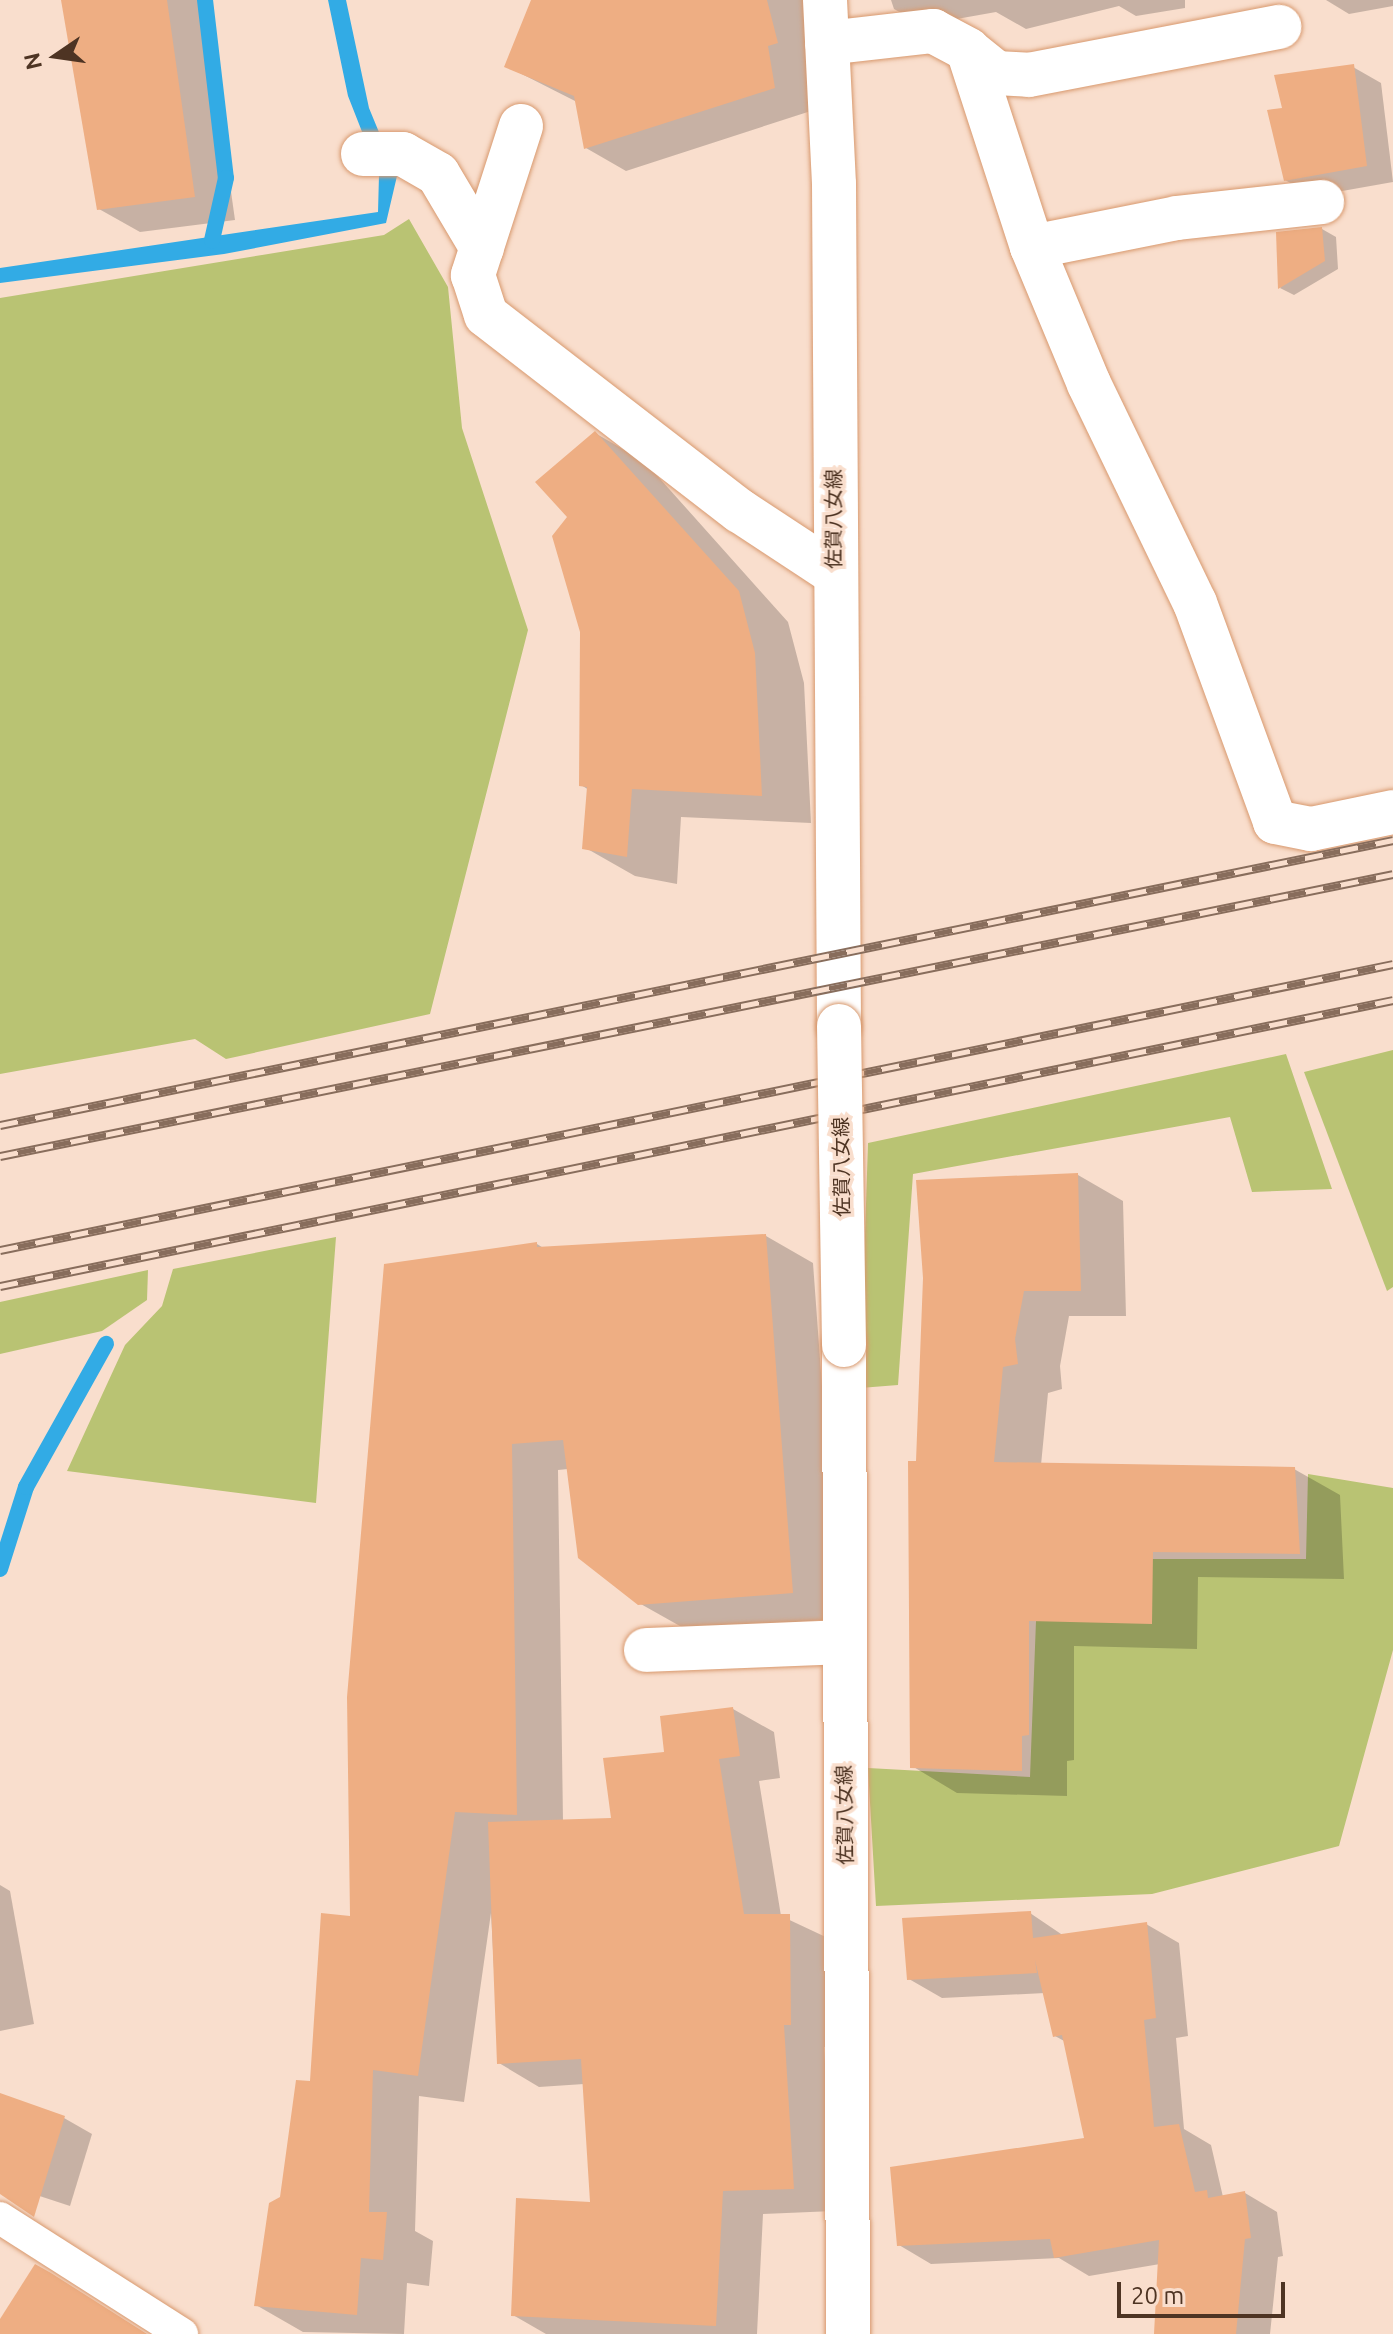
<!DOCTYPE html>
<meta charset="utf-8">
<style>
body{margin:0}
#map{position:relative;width:1393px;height:2334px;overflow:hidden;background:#f9decd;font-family:Ubuntu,"Noto Sans JP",sans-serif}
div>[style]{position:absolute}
.green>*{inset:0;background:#b9c373}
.water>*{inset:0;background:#32abe5}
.shadow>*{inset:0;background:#0003}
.stream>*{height:16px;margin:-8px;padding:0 8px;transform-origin:8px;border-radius:8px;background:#32abe5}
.building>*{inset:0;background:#eeae83}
.roads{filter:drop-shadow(0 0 2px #d8996e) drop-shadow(0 0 2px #d8996e)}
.lane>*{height:32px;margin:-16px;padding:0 16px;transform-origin:16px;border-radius:16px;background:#fff}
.street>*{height:44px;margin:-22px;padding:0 22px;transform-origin:22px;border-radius:22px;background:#fff}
.primary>*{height:44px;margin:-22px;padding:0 22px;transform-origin:22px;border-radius:22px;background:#fff}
.rail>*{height:9px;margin-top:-4.5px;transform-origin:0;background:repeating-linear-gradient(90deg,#f9decd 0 18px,#886d5c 0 36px);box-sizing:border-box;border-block:2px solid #886d5c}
.bridges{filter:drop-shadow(0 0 2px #d8996e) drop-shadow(0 0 2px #d8996e)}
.primary-bridge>*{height:44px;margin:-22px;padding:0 22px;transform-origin:22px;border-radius:22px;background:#fff}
span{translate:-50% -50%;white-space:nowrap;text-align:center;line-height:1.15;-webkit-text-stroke:7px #f9decd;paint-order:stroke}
.street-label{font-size:20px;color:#4e3423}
.north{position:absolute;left:16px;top:16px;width:80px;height:80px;-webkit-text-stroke:6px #f9decd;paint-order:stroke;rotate:257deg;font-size:22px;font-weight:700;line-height:32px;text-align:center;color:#4e3423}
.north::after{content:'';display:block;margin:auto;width:28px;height:36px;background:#4e3423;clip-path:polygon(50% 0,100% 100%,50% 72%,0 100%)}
.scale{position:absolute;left:1117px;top:2282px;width:168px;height:36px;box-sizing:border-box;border:4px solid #4e3423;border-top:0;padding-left:10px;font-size:24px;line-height:28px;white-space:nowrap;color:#4e3423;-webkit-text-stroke:6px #f9decd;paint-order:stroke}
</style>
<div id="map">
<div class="green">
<i style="clip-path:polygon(409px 219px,448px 287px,462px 428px,528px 630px,430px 1014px,226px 1059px,195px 1039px,0 1074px,0 298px,384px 235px)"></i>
<i style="clip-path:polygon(1393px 1050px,1393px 1287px,1387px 1291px,1304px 1072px)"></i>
<i style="clip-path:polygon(1286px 1054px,1332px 1189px,1252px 1192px,1230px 1117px,913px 1174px,898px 1385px,860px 1388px,868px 1143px)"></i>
<i style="clip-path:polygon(336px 1237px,316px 1503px,67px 1471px,125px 1345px,162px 1306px,173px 1269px)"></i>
<i style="clip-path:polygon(148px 1270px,147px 1300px,102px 1331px,0 1354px,0 1302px)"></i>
<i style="clip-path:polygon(1308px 1474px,1393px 1488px,1393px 1650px,1339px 1846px,1152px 1894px,876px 1906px,868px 1768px,1030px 1777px,1039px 1543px,1081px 1559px,1306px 1559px)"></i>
</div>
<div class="water">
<i style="clip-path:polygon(328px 0,346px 0,369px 108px,397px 176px,386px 223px,224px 254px,0 283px,0 268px,378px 212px,379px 175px,348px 96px)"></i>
</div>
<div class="shadow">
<i style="clip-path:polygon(63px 0,204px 0,235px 220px,140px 232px,99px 209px)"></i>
<i style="clip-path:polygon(533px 0,815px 0,814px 110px,626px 171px,586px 148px,577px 102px,506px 66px)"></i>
<i style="clip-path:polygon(891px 0,1185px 0,1185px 8px,1136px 16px,1119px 6px,1026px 29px,996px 12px,923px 25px,894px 9px)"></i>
<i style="clip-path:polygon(1326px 0,1393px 0,1393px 6px,1349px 14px)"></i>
<i style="clip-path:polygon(1353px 67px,1381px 83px,1393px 182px,1314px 196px,1285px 180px,1285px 109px)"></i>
<i style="clip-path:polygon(1322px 229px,1336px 237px,1338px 269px,1294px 295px,1280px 288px)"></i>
<i style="clip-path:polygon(595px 433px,645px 462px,788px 622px,804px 683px,811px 823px,681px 817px,677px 884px,635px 876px,584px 847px,589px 790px,581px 785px,582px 632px,570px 517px)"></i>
<i style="clip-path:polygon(1078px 1175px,1123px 1201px,1126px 1316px,1069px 1316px,1060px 1366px,1062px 1389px,1048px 1393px,1041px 1465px,1294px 1469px,1340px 1495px,1344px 1579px,1198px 1577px,1197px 1649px,1074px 1646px,1074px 1760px,1067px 1761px,1067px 1796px,957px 1793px,912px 1766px,918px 1463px)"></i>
<i style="clip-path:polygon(766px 1236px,813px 1263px,839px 1619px,687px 1630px,639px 1603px,568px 1469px,558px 1470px,563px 1821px,613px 1820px,667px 1754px,733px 1709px,774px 1732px,780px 1778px,759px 1781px,781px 1916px,830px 1939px,831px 2047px,824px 2047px,834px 2211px,763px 2214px,757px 2334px,546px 2334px,513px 2315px,592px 2204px,584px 2084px,539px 2087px,499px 2063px,491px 1913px,464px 2102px,419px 2096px,415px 2231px,433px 2241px,429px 2286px,407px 2283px,404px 2334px,303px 2332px,256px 2305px,352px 1918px,537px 1244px,545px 1249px)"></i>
<i style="clip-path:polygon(0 1885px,10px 1891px,34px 2024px,0 2031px)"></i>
<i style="clip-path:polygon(1030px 1913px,1064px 1936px,1146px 1924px,1179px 1943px,1188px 2036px,1176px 2038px,1184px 2129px,1211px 2145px,1223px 2197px,1245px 2193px,1277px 2212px,1283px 2256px,1278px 2257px,1270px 2334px,1156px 2334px,1160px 2264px,1089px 2276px,1059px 2258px,931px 2264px,899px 2245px,1086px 2140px,1066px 2042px,1055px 2036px,1045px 1993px,942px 1998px,909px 1979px)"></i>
<i style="clip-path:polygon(0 2095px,64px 2118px,92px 2134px,70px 2206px,0 2183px)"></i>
</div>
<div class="stream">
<i style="left:205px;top:0;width:179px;rotate:83.3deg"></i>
<i style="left:226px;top:178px;width:64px;rotate:102.7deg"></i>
<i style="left:0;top:1569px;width:86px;rotate:-72.4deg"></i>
<i style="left:26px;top:1487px;width:164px;rotate:-60.8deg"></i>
</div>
<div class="building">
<i style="clip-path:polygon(61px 0,167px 0,195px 197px,97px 210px)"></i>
<i style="clip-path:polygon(531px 0,767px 0,778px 43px,768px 46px,775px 88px,584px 149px,574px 96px,504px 67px)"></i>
<i style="clip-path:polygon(1354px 64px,1367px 166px,1284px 181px,1267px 110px,1282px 108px,1274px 75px)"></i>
<i style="clip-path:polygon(1322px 227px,1325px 261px,1278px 289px,1276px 232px)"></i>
<i style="clip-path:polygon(595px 431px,739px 591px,755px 653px,762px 796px,632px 789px,627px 857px,582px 849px,587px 787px,579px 786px,580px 632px,552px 536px,567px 517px,535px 482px)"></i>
<i style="clip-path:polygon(1078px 1173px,1081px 1291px,1024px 1291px,1015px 1339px,1018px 1364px,1003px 1367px,994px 1462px,1295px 1467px,1300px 1554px,1153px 1552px,1152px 1624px,1029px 1621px,1029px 1735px,1022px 1736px,1022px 1771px,910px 1768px,908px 1461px,916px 1461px,923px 1278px,916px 1180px)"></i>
<i style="clip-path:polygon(766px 1234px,793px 1593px,638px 1605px,578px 1558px,563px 1440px,512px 1444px,517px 1815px,455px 1812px,418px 2076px,373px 2070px,369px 2212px,387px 2212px,383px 2260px,361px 2258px,357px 2315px,254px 2306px,269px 2203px,280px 2197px,296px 2080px,310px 2081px,321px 1913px,350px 1916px,347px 1697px,384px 1264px,537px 1242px,537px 1247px)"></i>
<i style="clip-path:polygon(733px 1707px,740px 1756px,719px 1759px,744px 1914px,790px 1914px,791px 2025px,784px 2025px,794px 2189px,723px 2191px,716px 2326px,511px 2316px,516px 2198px,590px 2202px,581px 2059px,497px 2064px,488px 1822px,611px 1818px,603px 1758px,664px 1752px,660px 1716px)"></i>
<i style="clip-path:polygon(1031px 1911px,1033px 1938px,1147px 1922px,1156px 2018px,1144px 2020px,1154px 2127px,1179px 2124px,1195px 2192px,1207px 2190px,1208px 2198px,1245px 2191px,1251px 2238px,1245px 2239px,1236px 2334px,1154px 2334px,1159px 2240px,1054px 2258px,1050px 2239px,897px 2246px,890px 2167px,1084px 2138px,1062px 2035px,1053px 2037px,1035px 1960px,1037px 1973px,907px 1980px,902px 1918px)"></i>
<i style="clip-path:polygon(0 2093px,65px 2116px,34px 2217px,0 2194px)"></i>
<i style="clip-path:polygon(35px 2264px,51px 2273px,147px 2334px,0 2334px,0 2319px)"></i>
</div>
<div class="roads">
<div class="lane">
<i style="left:0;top:2218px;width:216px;rotate:32.5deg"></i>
</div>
<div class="street">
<i style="left:827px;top:43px;width:107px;rotate:-6.5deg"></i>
<i style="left:933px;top:31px;width:40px;rotate:28deg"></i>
<i style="left:968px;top:50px;width:207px;rotate:72deg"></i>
<i style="left:1032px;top:247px;width:148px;rotate:67.4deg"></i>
<i style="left:1089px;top:384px;width:243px;rotate:64.2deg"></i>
<i style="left:1195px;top:603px;width:233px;rotate:69.9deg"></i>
<i style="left:1275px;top:822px;width:37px;rotate:11deg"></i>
<i style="left:1311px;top:829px;width:84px;rotate:-11.7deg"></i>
<i style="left:968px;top:50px;width:36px;rotate:39deg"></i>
<i style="left:996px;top:73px;width:33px;rotate:3deg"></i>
<i style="left:1029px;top:75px;width:255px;rotate:-10.9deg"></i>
<i style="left:521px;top:126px;width:157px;rotate:107.9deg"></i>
<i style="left:473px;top:275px;width:42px;rotate:72deg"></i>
<i style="left:486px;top:315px;width:321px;rotate:37.7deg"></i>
<i style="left:740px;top:511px;width:111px;rotate:33.3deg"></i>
<i style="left:363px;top:154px;width:40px"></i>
<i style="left:403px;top:154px;width:40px;rotate:29.7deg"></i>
<i style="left:438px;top:174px;width:86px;rotate:59.3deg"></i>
<i style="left:1032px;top:247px;width:148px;rotate:-11.3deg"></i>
<i style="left:1177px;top:218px;width:146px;rotate:-6.3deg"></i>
<i style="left:646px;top:1650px;width:196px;rotate:-2.3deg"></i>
</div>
<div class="primary">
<i style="left:825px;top:0;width:184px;rotate:87.2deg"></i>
<i style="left:834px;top:184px;width:842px;rotate:89.66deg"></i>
<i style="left:844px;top:1345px;width:989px;rotate:89.77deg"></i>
</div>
</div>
<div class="rail">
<i style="left:0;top:1125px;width:1422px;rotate:-11.56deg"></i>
<i style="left:0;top:1156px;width:1421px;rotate:-11.44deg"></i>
<i style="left:0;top:1250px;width:1422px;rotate:-11.6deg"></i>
<i style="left:0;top:1286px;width:1422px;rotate:-11.6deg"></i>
</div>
<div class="bridges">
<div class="primary-bridge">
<i style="left:839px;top:1026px;width:319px;rotate:89.1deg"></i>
</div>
</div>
<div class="street-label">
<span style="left:833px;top:519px;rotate:-90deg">佐賀八女線</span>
<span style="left:841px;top:1167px;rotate:-91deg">佐賀八女線</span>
<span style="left:844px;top:1815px;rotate:-91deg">佐賀八女線</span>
</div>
<div class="north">N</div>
<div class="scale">20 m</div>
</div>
